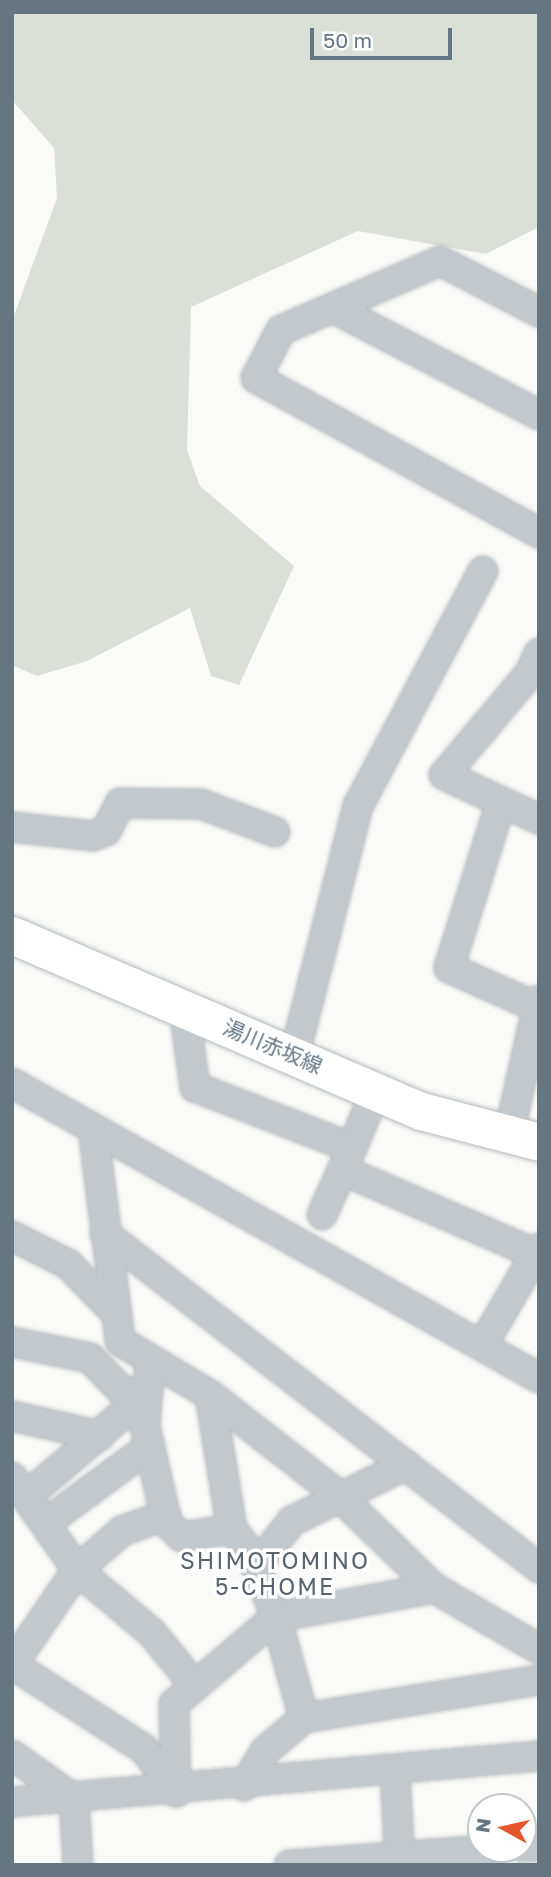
<!DOCTYPE html>
<meta charset="utf-8">
<style>
body{margin:0}
#map{position:relative;width:551px;height:1877px;overflow:hidden;background:#fafaf8;font-family:"Golos Text","Noto Sans JP",sans-serif}
div>[style]{position:absolute}
.green>*{inset:0;background:#dadfd7}
.roads{filter:drop-shadow(0 0 2px #b5babe) drop-shadow(0 0 2px #b5babe)}
.minor>*{height:28px;margin:-14px;padding:0 14px;transform-origin:14px;border-radius:14px;background:#c3c8cc}
.major>*{height:37px;margin:-18.5px;padding:0 18.5px;transform-origin:18.5px;border-radius:18.5px;background:#fff}
span{translate:-50% -50%;white-space:nowrap;text-align:center;line-height:1.15;-webkit-text-stroke:7px #fff;paint-order:stroke}
.street-label{font-size:21px;color:#657683}
.neighbourhood-label{font-size:23px;color:#57646e;letter-spacing:2px}
.frame{position:absolute;inset:0;border:14px solid #657683;pointer-events:none}
.north{position:absolute;left:467px;top:1793px;width:70px;height:70px;box-sizing:border-box;background:#fff;border:2px solid #c1c8cd;border-radius:50%;rotate:278deg;font-size:19px;font-weight:700;line-height:28px;text-align:center;color:#657683}
.north::after{content:'';display:block;margin:auto;width:24px;height:32px;background:#e4572e;clip-path:polygon(50% 0,100% 100%,50% 72%,0 100%)}
.scale{position:absolute;left:310px;top:28px;width:142px;height:32px;box-sizing:border-box;border:4px solid #657683;border-top:0;padding-left:9px;font-size:21px;line-height:24px;white-space:nowrap;color:#657683;-webkit-text-stroke:5px #fff;paint-order:stroke}
</style>
<div id="map">
<div class="green">
<i style="clip-path:polygon(12px 12px,539px 12px,539px 227px,486px 254px,358px 231px,191px 307px,187px 450px,200px 486px,294px 566px,239px 685px,211px 676px,190px 608px,87px 661px,37px 676px,12px 665px,12px 321px,57px 198px,54px 148px,12px 100px)"></i>
</div>
<div class="roads">
<div class="minor">
<i style="left:333px;top:308px;width:232px;rotate:27.4deg"></i>
<i style="left:539px;top:312px;width:111px;rotate:-152.7deg"></i>
<i style="left:440px;top:261px;width:173px;rotate:156.5deg"></i>
<i style="left:281px;top:330px;width:54px;rotate:117.5deg"></i>
<i style="left:256px;top:378px;width:323px;rotate:28.7deg"></i>
<i style="left:539px;top:653px;width:22px;rotate:114deg"></i>
<i style="left:530px;top:673px;width:133px;rotate:130.1deg"></i>
<i style="left:444px;top:775px;width:105px;rotate:24.9deg"></i>
<i style="left:501px;top:802px;width:174px;rotate:107.4deg"></i>
<i style="left:449px;top:968px;width:98px;rotate:24deg"></i>
<i style="left:12px;top:827px;width:81px;rotate:6.3deg"></i>
<i style="left:93px;top:836px;width:14px;rotate:-21deg"></i>
<i style="left:106px;top:831px;width:31px;rotate:-63deg"></i>
<i style="left:120px;top:803px;width:81px;rotate:0.7deg"></i>
<i style="left:201px;top:804px;width:79px;rotate:20.7deg"></i>
<i style="left:184px;top:1009px;width:79px;rotate:82deg"></i>
<i style="left:195px;top:1087px;width:168px;rotate:21.2deg"></i>
<i style="left:352px;top:1148px;width:73px;rotate:114.1deg"></i>
<i style="left:295px;top:1053px;width:255px;rotate:-75.7deg"></i>
<i style="left:358px;top:806px;width:266px;rotate:-62deg"></i>
<i style="left:12px;top:1083px;width:604px;rotate:29.24deg"></i>
<i style="left:93px;top:1129px;width:214px;rotate:82.7deg"></i>
<i style="left:120px;top:1341px;width:105px;rotate:31deg"></i>
<i style="left:210px;top:1395px;width:161px;rotate:37.9deg"></i>
<i style="left:337px;top:1494px;width:135px;rotate:44.1deg"></i>
<i style="left:434px;top:1588px;width:121px;rotate:30.2deg"></i>
<i style="left:509px;top:1134px;width:137px;rotate:-77.4deg"></i>
<i style="left:352px;top:1148px;width:63px;rotate:-67.5deg"></i>
<i style="left:342px;top:1170px;width:211px;rotate:23.4deg"></i>
<i style="left:105px;top:1234px;width:548px;rotate:37.58deg"></i>
<i style="left:12px;top:1236px;width:63px;rotate:26.6deg"></i>
<i style="left:68px;top:1264px;width:64px;rotate:45.6deg"></i>
<i style="left:12px;top:1342px;width:80px;rotate:11.6deg"></i>
<i style="left:90px;top:1358px;width:47px;rotate:45.9deg"></i>
<i style="left:123px;top:1392px;width:25px;rotate:2deg"></i>
<i style="left:482px;top:1346px;width:113px;rotate:-59.8deg"></i>
<i style="left:150px;top:1361px;width:65px;rotate:94.4deg"></i>
<i style="left:145px;top:1426px;width:99px;rotate:77.2deg"></i>
<i style="left:167px;top:1523px;width:21px;rotate:43deg"></i>
<i style="left:182px;top:1537px;width:51px;rotate:-9.1deg"></i>
<i style="left:210px;top:1395px;width:136px;rotate:80.7deg"></i>
<i style="left:232px;top:1529px;width:34px;rotate:53deg"></i>
<i style="left:252px;top:1556px;width:66px;rotate:68.5deg"></i>
<i style="left:276px;top:1617px;width:105px;rotate:74.5deg"></i>
<i style="left:12px;top:1416px;width:90px;rotate:12.8deg"></i>
<i style="left:12px;top:1477px;width:113px;rotate:55deg"></i>
<i style="left:77px;top:1570px;width:98px;rotate:40deg"></i>
<i style="left:152px;top:1633px;width:68px;rotate:50.9deg"></i>
<i style="left:28px;top:1495px;width:157px;rotate:-40.4deg"></i>
<i style="left:46px;top:1523px;width:129px;rotate:-36.5deg"></i>
<i style="left:256px;top:1566px;width:58px;rotate:-51.3deg"></i>
<i style="left:292px;top:1521px;width:127px;rotate:-26.2deg"></i>
<i style="left:12px;top:1665px;width:115px;rotate:-55.6deg"></i>
<i style="left:77px;top:1570px;width:60px;rotate:-40.9deg"></i>
<i style="left:122px;top:1531px;width:47px;rotate:-20deg"></i>
<i style="left:13px;top:1665px;width:156px;rotate:32.7deg"></i>
<i style="left:144px;top:1749px;width:54px;rotate:53.3deg"></i>
<i style="left:12px;top:1755px;width:76px;rotate:35.4deg"></i>
<i style="left:74px;top:1799px;width:66px;rotate:86.5deg"></i>
<i style="left:395px;top:1772px;width:93px;rotate:86.9deg"></i>
<i style="left:244px;top:1786px;width:41px;rotate:-59deg"></i>
<i style="left:265px;top:1751px;width:51px;rotate:-40.2deg"></i>
<i style="left:304px;top:1718px;width:238px;rotate:-9.2deg"></i>
<i style="left:176px;top:1792px;width:88px;rotate:-91.3deg"></i>
<i style="left:174px;top:1704px;width:134px;rotate:-40.5deg"></i>
<i style="left:276px;top:1617px;width:161px;rotate:-10.4deg"></i>
<i style="left:12px;top:1802px;width:529px;rotate:-4.99deg"></i>
<i style="left:523px;top:1847px;width:16px;rotate:-4deg"></i>
<i style="left:289px;top:1865px;width:210px;rotate:-4.4deg"></i>
</div>
<div class="major">
<i style="left:12px;top:935px;width:445px;rotate:23.3deg"></i>
<i style="left:421px;top:1111px;width:122px;rotate:14.7deg"></i>
</div>
</div>
<div class="street-label">
<span style="left:273px;top:1046px;rotate:23deg">湯川赤坂線</span>
</div>
<div class="neighbourhood-label">
<span style="left:275px;top:1573px">SHIMOTOMINO<br>5-CHOME</span>
</div>
<div class="frame"></div>
<div class="north">N</div>
<div class="scale">50 m</div>
</div>
